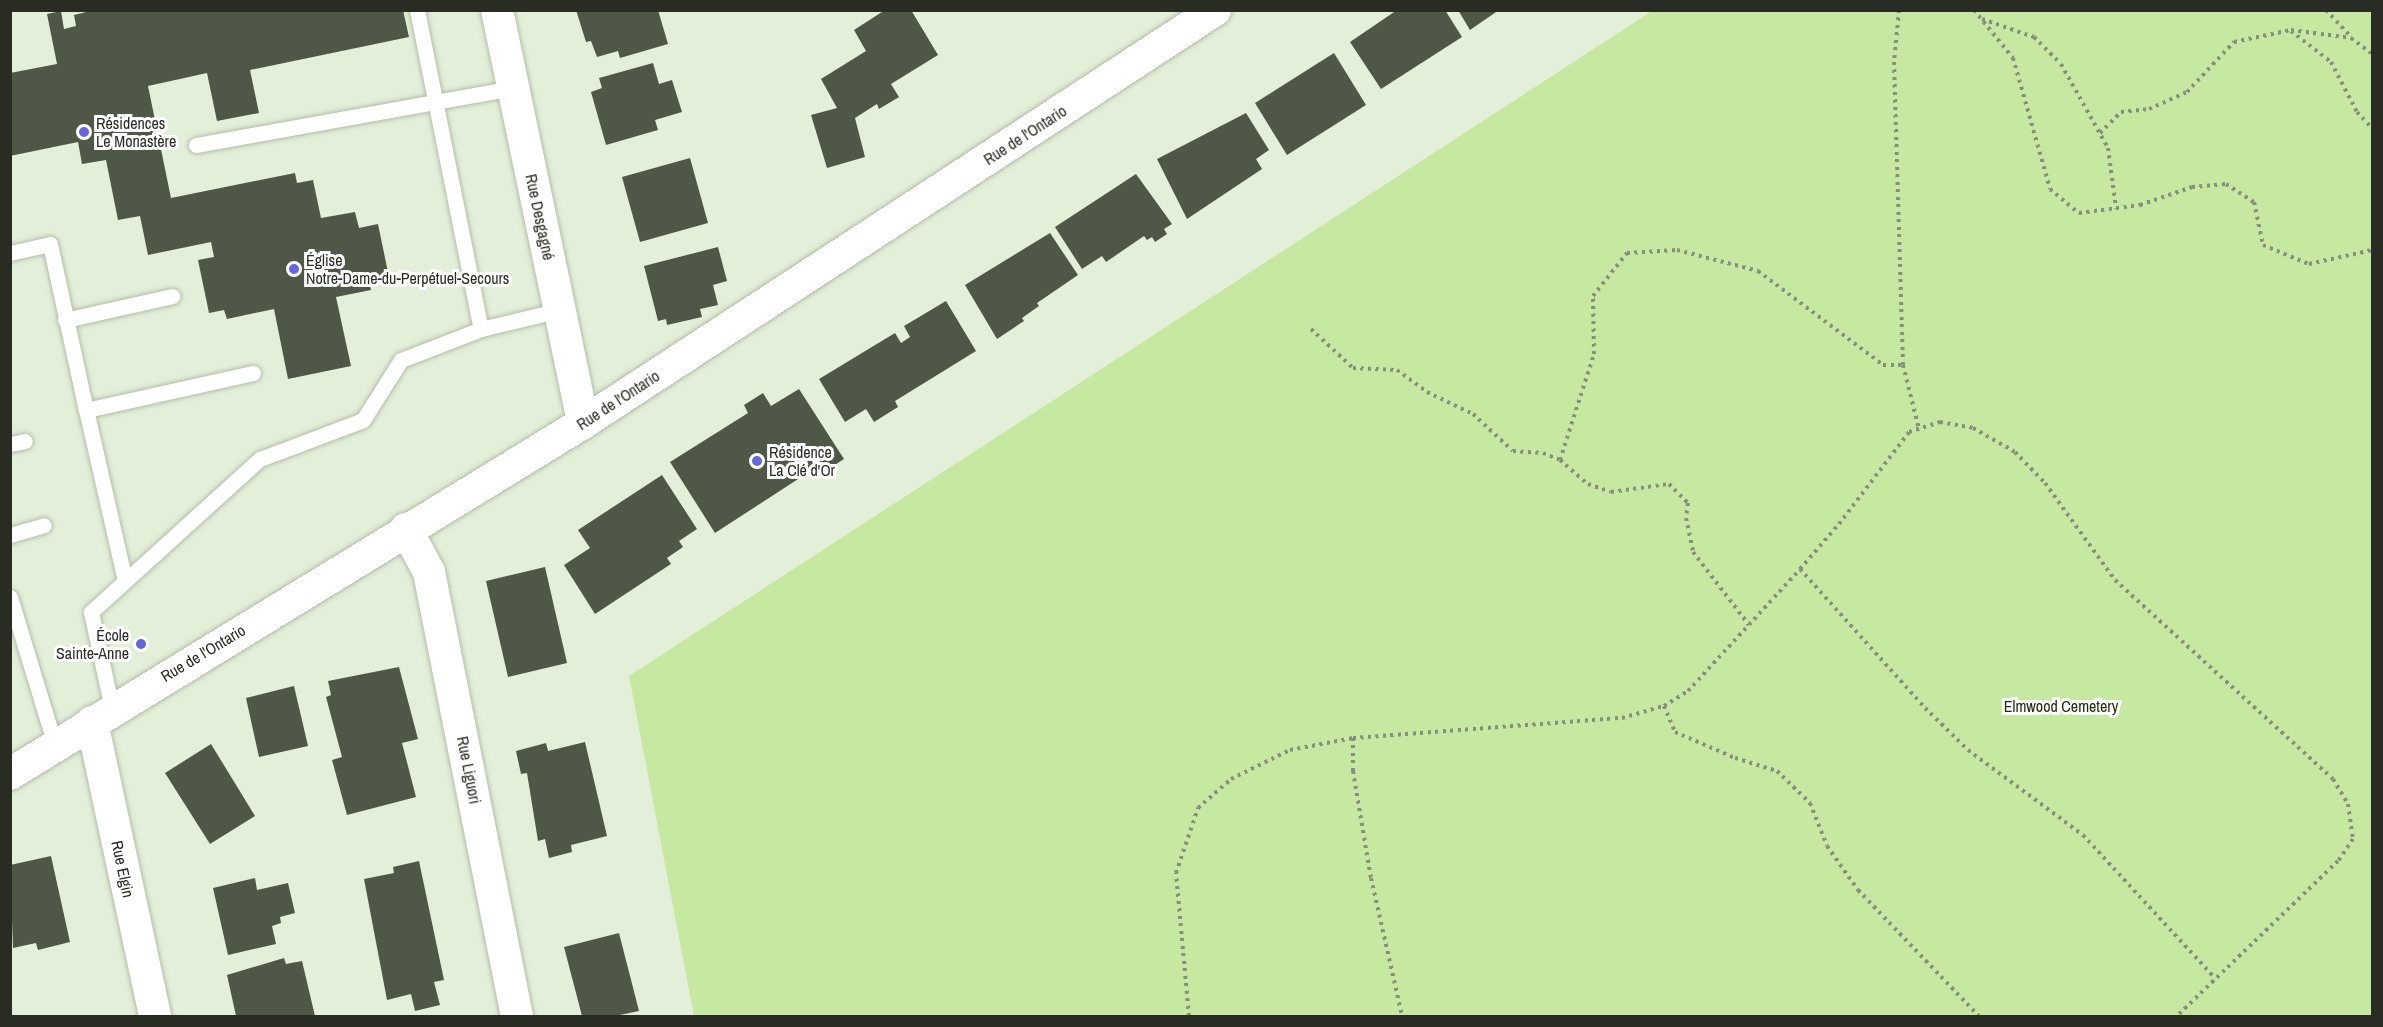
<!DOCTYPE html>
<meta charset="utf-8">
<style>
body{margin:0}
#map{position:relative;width:2383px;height:1027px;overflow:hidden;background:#e4efd9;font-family:"Archivo Narrow",sans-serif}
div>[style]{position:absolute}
.green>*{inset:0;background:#c7e8a1}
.building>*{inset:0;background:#4f5846}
.path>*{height:4px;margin-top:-2px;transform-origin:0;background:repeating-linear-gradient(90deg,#878f7f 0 3px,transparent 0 7.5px)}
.roads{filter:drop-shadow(0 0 2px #b3bea8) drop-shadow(0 0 2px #b3bea8)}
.lane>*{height:15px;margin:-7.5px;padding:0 7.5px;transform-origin:7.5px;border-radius:7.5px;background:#fff}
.street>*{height:32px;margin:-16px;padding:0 16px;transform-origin:16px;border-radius:16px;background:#fff}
.dots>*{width:16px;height:16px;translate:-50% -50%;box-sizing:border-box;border:3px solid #fff;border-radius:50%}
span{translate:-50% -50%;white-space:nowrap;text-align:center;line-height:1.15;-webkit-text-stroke:6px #fff;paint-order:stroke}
.poi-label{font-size:16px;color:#282c23}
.left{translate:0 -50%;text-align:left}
.right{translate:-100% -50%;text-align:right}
.street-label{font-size:16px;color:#282c23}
.park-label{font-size:16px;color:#212e0e}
.frame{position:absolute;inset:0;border:12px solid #282c23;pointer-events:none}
</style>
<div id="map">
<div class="green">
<i style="clip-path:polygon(1652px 11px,2372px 11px,2372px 1016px,694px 1016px,629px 676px)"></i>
</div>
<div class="building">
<i style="clip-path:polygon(94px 10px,403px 10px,409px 37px,250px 70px,259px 113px,217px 121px,207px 73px,148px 86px,171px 198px,295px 173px,297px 183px,313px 180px,321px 218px,355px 212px,359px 228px,378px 224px,389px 277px,369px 281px,371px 290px,336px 297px,351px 366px,288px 379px,274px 309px,227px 319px,224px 310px,209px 313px,198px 260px,214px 257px,211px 242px,148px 255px,140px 216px,118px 220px,106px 160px,82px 164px,78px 142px,10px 156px,10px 73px,57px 64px,47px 14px,61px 11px,64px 29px,76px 26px,74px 15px)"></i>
<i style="clip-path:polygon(576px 10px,658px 10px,668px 44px,620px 58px,618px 51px,597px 57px,591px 41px,586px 42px)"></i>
<i style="clip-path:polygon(885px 10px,911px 10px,938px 55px,891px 84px,899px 97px,879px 109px,877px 104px,855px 118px,865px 157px,827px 168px,811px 115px,837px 108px,821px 79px,866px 51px,854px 30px)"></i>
<i style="clip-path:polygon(1397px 10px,1445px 10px,1462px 37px,1381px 89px,1350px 42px)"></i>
<i style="clip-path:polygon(1458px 10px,1499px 10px,1470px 30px)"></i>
<i style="clip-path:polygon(1334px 53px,1366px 105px,1287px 155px,1255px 103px)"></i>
<i style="clip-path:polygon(653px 63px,659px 84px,672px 80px,682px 112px,655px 120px,658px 130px,606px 145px,591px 92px,602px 88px,599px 78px)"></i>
<i style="clip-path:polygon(1246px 113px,1269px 150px,1256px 159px,1262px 169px,1187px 219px,1157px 159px)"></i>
<i style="clip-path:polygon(690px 158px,708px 223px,640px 242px,622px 177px)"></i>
<i style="clip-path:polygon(1136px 174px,1172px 224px,1164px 229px,1167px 234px,1155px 242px,1152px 237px,1147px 240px,1144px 236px,1106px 262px,1102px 256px,1082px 269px,1055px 227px)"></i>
<i style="clip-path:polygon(1050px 233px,1078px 275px,1037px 303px,1039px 306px,1022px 318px,1024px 321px,997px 339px,965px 285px)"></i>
<i style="clip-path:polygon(718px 247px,727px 281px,713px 285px,718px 305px,700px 309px,702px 317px,667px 325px,666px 319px,658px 321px,644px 266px)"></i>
<i style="clip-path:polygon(946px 301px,976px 351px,895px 401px,898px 407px,874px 422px,866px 409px,845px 422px,819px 379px,895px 333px,901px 343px,910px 337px,904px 326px)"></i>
<i style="clip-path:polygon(799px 389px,844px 459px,816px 477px,812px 470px,715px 533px,670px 462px,748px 413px,744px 405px,763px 393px,771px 406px)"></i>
<i style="clip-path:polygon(662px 475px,697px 529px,679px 541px,683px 547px,667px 558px,671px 564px,595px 614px,564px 565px,590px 548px,578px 530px)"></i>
<i style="clip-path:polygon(545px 567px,567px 663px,508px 677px,486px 581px)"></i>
<i style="clip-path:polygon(399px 667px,418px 739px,402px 743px,416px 797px,347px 815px,332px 760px,342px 757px,326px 697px,331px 695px,328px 681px)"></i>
<i style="clip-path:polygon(294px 686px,308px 746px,259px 757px,246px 698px)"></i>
<i style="clip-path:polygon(585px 742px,607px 836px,571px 845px,572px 852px,549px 858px,545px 839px,538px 841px,527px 773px,521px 774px,516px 751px,546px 743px,548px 751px)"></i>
<i style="clip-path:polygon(211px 744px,255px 816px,210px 844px,165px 773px)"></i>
<i style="clip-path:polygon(51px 856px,70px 942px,38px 950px,36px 943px,13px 948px,10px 865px)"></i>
<i style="clip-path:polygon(419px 861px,444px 980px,434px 982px,440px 1005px,415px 1011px,411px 994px,387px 1000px,364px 879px,394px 873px,393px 867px)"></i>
<i style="clip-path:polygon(255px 878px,257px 890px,288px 883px,295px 913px,280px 917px,281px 923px,272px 926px,276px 944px,228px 955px,213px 888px)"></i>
<i style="clip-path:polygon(619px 933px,639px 1011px,615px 1016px,582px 1016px,564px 947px)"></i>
<i style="clip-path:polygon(284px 958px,286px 964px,302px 961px,315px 1016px,236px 1016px,227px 975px)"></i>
</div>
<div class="path">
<i style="left:1899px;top:10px;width:52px;rotate:95.5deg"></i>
<i style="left:1894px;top:62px;width:303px;rotate:88.3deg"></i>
<i style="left:1903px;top:365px;width:66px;rotate:76deg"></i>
<i style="left:1974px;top:10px;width:62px;rotate:50.9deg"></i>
<i style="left:2013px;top:58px;width:136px;rotate:74.2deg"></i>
<i style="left:2050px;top:189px;width:38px;rotate:40deg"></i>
<i style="left:2079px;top:213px;width:62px;rotate:-7.5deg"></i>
<i style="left:2140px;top:205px;width:55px;rotate:-19.1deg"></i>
<i style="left:2192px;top:187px;width:34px;rotate:-5deg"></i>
<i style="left:2226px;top:184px;width:33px;rotate:33deg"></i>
<i style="left:2254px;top:202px;width:44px;rotate:78.2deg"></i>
<i style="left:2263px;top:245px;width:50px;rotate:22.4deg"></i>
<i style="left:2309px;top:264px;width:65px;rotate:-12.5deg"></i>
<i style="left:2326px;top:10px;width:37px;rotate:47deg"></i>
<i style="left:1982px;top:19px;width:55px;rotate:19.1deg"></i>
<i style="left:2034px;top:37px;width:38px;rotate:45deg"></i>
<i style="left:2061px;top:64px;width:96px;rotate:60.8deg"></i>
<i style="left:2108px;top:148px;width:61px;rotate:82.4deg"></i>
<i style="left:2291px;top:31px;width:51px;rotate:37.8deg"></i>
<i style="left:2331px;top:62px;width:56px;rotate:62.5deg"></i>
<i style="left:2357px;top:112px;width:22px;rotate:47deg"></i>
<i style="left:2100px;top:133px;width:30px;rotate:-45deg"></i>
<i style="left:2121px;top:112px;width:28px;rotate:-6deg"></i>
<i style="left:2149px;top:109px;width:42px;rotate:-24.1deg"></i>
<i style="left:2187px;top:92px;width:69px;rotate:-46.8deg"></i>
<i style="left:2234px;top:42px;width:58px;rotate:-11.9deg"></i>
<i style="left:2291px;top:30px;width:61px;rotate:7.6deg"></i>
<i style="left:2351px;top:38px;width:26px;rotate:37deg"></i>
<i style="left:1311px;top:329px;width:57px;rotate:42.9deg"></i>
<i style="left:1353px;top:368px;width:44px;rotate:2.6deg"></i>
<i style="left:1397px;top:370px;width:37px;rotate:36deg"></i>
<i style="left:1427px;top:392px;width:51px;rotate:25.6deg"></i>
<i style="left:1473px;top:414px;width:54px;rotate:42.8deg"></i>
<i style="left:1513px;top:451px;width:30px;rotate:4deg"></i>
<i style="left:1543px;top:453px;width:18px;rotate:22deg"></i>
<i style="left:1560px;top:460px;width:37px;rotate:41deg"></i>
<i style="left:1588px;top:484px;width:24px;rotate:19deg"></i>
<i style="left:1611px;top:492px;width:59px;rotate:-7.9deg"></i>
<i style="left:1669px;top:484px;width:27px;rotate:45deg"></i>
<i style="left:1688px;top:503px;width:15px;rotate:98deg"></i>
<i style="left:1686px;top:518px;width:35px;rotate:78deg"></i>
<i style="left:1693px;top:552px;width:92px;rotate:52.5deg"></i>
<i style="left:1560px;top:460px;width:111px;rotate:-72.2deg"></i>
<i style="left:1594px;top:354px;width:58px;rotate:-91deg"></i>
<i style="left:1593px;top:296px;width:55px;rotate:-51.7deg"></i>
<i style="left:1627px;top:253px;width:50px;rotate:-3.4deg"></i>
<i style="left:1677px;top:250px;width:84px;rotate:14.5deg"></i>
<i style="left:1758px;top:271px;width:156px;rotate:36.9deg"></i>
<i style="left:1883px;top:365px;width:20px"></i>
<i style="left:1800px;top:569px;width:187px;rotate:48deg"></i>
<i style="left:1925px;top:708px;width:60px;rotate:44.3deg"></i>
<i style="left:1968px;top:750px;width:143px;rotate:36.5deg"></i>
<i style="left:2083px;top:835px;width:195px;rotate:47.3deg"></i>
<i style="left:1664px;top:706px;width:28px;rotate:67deg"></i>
<i style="left:1675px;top:732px;width:65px;rotate:23.4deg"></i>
<i style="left:1735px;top:758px;width:44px;rotate:17.2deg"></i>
<i style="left:1777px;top:771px;width:46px;rotate:44.1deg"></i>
<i style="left:1810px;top:803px;width:46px;rotate:68.4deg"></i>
<i style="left:1827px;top:846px;width:54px;rotate:54.8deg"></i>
<i style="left:1858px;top:890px;width:175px;rotate:46.2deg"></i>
<i style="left:1353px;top:738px;width:33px;rotate:90deg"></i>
<i style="left:1353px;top:771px;width:109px;rotate:80.5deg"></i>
<i style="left:1371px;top:878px;width:141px;rotate:77.3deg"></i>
<i style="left:1189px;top:1016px;width:144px;rotate:-95.2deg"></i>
<i style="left:1176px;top:873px;width:69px;rotate:-71.3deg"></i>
<i style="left:1198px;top:808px;width:44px;rotate:-41.3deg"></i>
<i style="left:1231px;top:779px;width:66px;rotate:-26.2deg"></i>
<i style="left:1290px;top:750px;width:64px;rotate:-10.8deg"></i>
<i style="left:1353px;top:738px;width:270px;rotate:-4.3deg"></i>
<i style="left:1622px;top:718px;width:44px;rotate:-15.9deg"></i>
<i style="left:1664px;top:706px;width:28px;rotate:-32deg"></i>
<i style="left:1688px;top:691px;width:166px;rotate:-47.4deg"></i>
<i style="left:1800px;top:569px;width:60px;rotate:-49.1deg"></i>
<i style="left:1839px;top:524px;width:116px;rotate:-52.7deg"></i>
<i style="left:1909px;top:432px;width:33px;rotate:-18deg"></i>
<i style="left:1940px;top:422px;width:34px;rotate:10deg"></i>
<i style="left:1973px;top:428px;width:48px;rotate:29.7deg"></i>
<i style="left:2015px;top:452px;width:43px;rotate:45.9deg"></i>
<i style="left:2045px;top:483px;width:120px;rotate:54.2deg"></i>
<i style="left:2115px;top:580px;width:295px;rotate:42.4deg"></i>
<i style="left:2333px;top:779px;width:29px;rotate:59deg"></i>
<i style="left:2348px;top:804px;width:35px;rotate:82deg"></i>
<i style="left:2353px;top:839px;width:27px;rotate:124deg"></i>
<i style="left:2338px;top:861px;width:223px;rotate:136.1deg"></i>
</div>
<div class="roads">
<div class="lane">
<i style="left:417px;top:10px;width:325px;rotate:78.7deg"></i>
<i style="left:481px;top:329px;width:81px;rotate:-13.5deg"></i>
<i style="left:196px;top:145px;width:322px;rotate:-10.2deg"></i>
<i style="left:10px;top:253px;width:41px;rotate:-12.7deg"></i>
<i style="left:50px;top:244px;width:170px;rotate:77.8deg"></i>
<i style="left:65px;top:320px;width:110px;rotate:-12.6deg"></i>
<i style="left:10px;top:444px;width:15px;rotate:-11deg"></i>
<i style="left:10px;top:535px;width:35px;rotate:-16deg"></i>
<i style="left:125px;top:581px;width:175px;rotate:-102.8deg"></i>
<i style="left:86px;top:410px;width:171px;rotate:-12.5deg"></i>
<i style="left:10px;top:597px;width:155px;rotate:73.1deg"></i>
<i style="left:112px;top:709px;width:99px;rotate:-102.2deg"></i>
<i style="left:91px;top:612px;width:228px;rotate:-42.2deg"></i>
<i style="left:260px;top:459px;width:110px;rotate:-20.7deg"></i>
<i style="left:363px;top:420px;width:71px;rotate:-57.7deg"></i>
<i style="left:401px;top:360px;width:86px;rotate:-21.2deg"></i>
</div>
<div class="street">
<i style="left:497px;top:10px;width:422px;rotate:78.2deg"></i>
<i style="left:406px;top:529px;width:49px;rotate:61.9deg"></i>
<i style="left:429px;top:572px;width:453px;rotate:78.8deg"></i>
<i style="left:92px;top:722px;width:301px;rotate:77.9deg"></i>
<i style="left:10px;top:774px;width:672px;rotate:-31.49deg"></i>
<i style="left:583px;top:423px;width:755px;rotate:-33.16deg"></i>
</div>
</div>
<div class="dots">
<i style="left:84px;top:132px;background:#6566df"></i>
<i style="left:294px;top:269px;background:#6566df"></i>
<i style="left:757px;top:461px;background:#6566df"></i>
<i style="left:141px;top:644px;background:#6566df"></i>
</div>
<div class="poi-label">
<span class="left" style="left:96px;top:132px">Résidences<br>Le Monastère</span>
<span class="left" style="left:306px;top:269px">Église<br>Notre-Dame-du-Perpétuel-Secours</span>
<span class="left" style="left:769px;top:461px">Résidence<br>La Clé d'Or</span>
<span class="right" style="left:129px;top:644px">École<br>Sainte-Anne</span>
</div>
<div class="street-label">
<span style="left:1025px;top:135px;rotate:-33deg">Rue de l'Ontario</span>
<span style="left:540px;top:217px;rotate:78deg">Rue Desgagné</span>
<span style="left:618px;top:400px;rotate:-33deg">Rue de l'Ontario</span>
<span style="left:203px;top:653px;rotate:-31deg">Rue de l'Ontario</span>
<span style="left:469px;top:770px;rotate:79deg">Rue Liguori</span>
<span style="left:123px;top:869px;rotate:78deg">Rue Elgin</span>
</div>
<div class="park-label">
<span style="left:2061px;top:706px">Elmwood Cemetery</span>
</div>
<div class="frame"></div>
</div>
